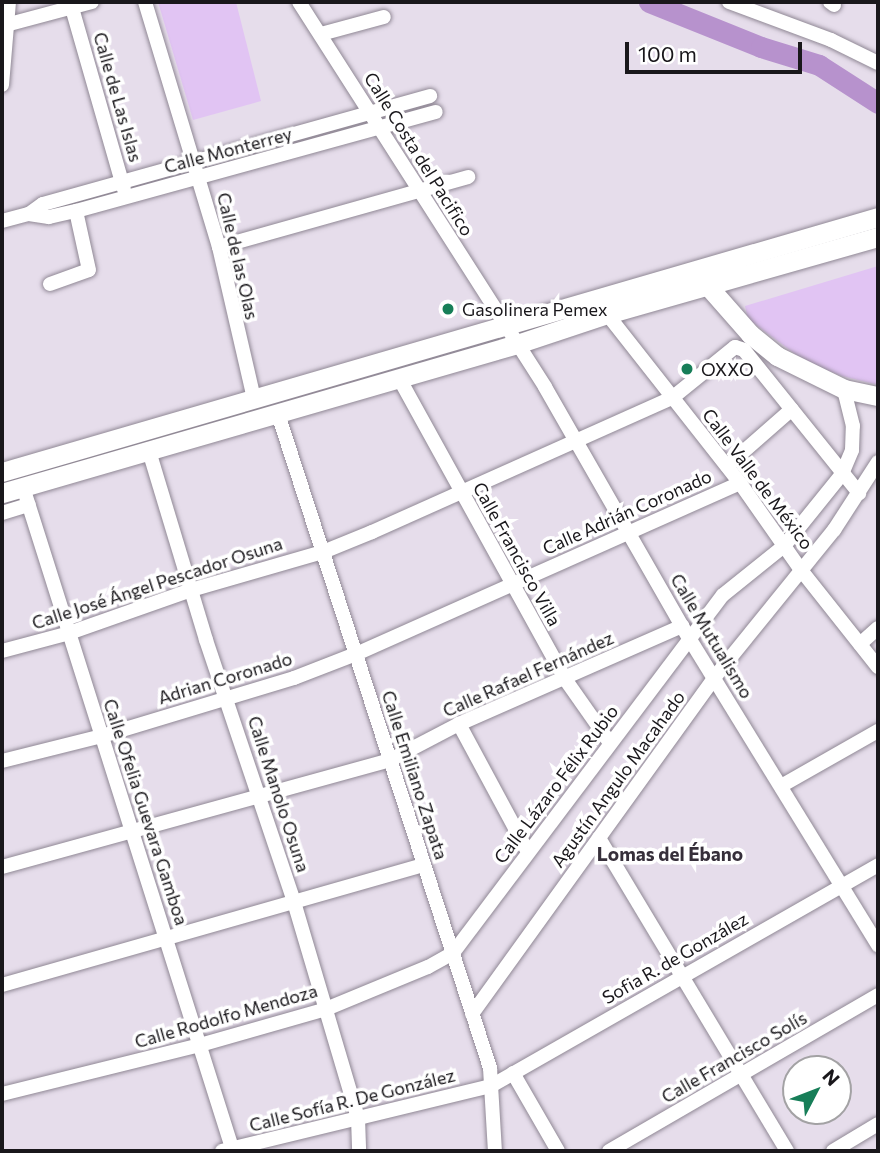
<!DOCTYPE html>
<meta charset="utf-8">
<style>
body{margin:0}
#map{position:relative;width:880px;height:1153px;overflow:hidden;background:#e6ddeb;font-family:Commissioner,sans-serif}
div>[style]{position:absolute}
.green>*{inset:0;background:#e1c4f3}
.river>*{height:21px;margin:-10.5px;padding:0 10.5px;transform-origin:10.5px;border-radius:10.5px;background:#b792cd}
.roads{filter:drop-shadow(0 0 2px #908895) drop-shadow(0 0 2px #908895)}
.street>*{height:14px;margin:-7px;padding:0 7px;transform-origin:7px;border-radius:7px;background:#fff}
.secondary>*{height:19px;margin:-9.5px;padding:0 9.5px;transform-origin:9.5px;border-radius:9.5px;background:#fff}
.dots>*{width:19px;height:19px;translate:-50% -50%;box-sizing:border-box;border:4px solid #fff;border-radius:50%}
span{translate:-50% -50%;white-space:nowrap;text-align:center;line-height:1.15;-webkit-text-stroke:7px #fff;paint-order:stroke}
.street-label{font-size:18px;color:#19171b}
.poi-label{font-size:18px;color:#19171b}
.left{translate:0 -50%;text-align:left}
.neighbourhood-label{font-size:19px;color:#362f3a;font-weight:700}
.frame{position:absolute;inset:0;border:4px solid #19171b;pointer-events:none}
.north{position:absolute;left:782px;top:1055px;width:70px;height:70px;box-sizing:border-box;background:#fff;border:2px solid #a3a2a4;border-radius:50%;rotate:48deg;font-size:19px;font-weight:700;line-height:28px;text-align:center;color:#19171b}
.north::after{content:'';display:block;margin:auto;width:24px;height:32px;background:#177e58;clip-path:polygon(50% 0,100% 100%,50% 72%,0 100%)}
.scale{position:absolute;left:625px;top:42px;width:177px;height:32px;box-sizing:border-box;border:4px solid #19171b;border-top:0;padding-left:9px;font-size:21px;line-height:24px;white-space:nowrap;color:#19171b;-webkit-text-stroke:5px #fff;paint-order:stroke}
</style>
<div id="map">
<div class="green">
<i style="clip-path:polygon(158px 2px,236px 2px,261px 101px,193px 120px)"></i>
<i style="clip-path:polygon(878px 266px,878px 385px,842px 376px,806px 362px,748px 319px,745px 306px)"></i>
</div>
<div class="river">
<i style="left:649px;top:2px;width:121px;rotate:21.9deg"></i>
<i style="left:761px;top:47px;width:61px;rotate:17.2deg"></i>
<i style="left:819px;top:65px;width:70px;rotate:32.8deg"></i>
</div>
<div class="roads">
<div class="street">
<i style="left:145px;top:2px;width:256px;rotate:73.2deg"></i>
<i style="left:219px;top:247px;width:156px;rotate:77deg"></i>
<i style="left:299px;top:2px;width:457px;rotate:57.4deg"></i>
<i style="left:545px;top:387px;width:289px;rotate:60.2deg"></i>
<i style="left:689px;top:638px;width:361px;rotate:58.4deg"></i>
<i style="left:729px;top:2px;width:109px;rotate:20.4deg"></i>
<i style="left:831px;top:40px;width:52px;rotate:26.1deg"></i>
<i style="left:830px;top:2px;width:5px;rotate:37deg"></i>
<i style="left:72px;top:8px;width:188px;rotate:74deg"></i>
<i style="left:2px;top:26px;width:93px;rotate:-14.9deg"></i>
<i style="left:321px;top:34px;width:65px;rotate:-15.1deg"></i>
<i style="left:2px;top:85px;width:83px;rotate:-85.2deg"></i>
<i style="left:29px;top:214px;width:20px;rotate:9deg"></i>
<i style="left:49px;top:217px;width:28px;rotate:-13deg"></i>
<i style="left:76px;top:211px;width:373px;rotate:-15.4deg"></i>
<i style="left:2px;top:221px;width:28px;rotate:-15deg"></i>
<i style="left:29px;top:214px;width:17px;rotate:-36deg"></i>
<i style="left:43px;top:204px;width:402px;rotate:-15.6deg"></i>
<i style="left:219px;top:247px;width:259px;rotate:-15.7deg"></i>
<i style="left:50px;top:284px;width:41px;rotate:-19.7deg"></i>
<i style="left:89px;top:270px;width:60px;rotate:-102.4deg"></i>
<i style="left:607px;top:314px;width:215px;rotate:51.8deg"></i>
<i style="left:740px;top:483px;width:106px;rotate:55deg"></i>
<i style="left:801px;top:570px;width:124px;rotate:51.6deg"></i>
<i style="left:399px;top:378px;width:344px;rotate:61.1deg"></i>
<i style="left:565px;top:679px;width:78px;rotate:54.9deg"></i>
<i style="left:278px;top:414px;width:688px;rotate:72.04deg"></i>
<i style="left:490px;top:1068px;width:83px;rotate:86.6deg"></i>
<i style="left:149px;top:451px;width:197px;rotate:73.2deg"></i>
<i style="left:206px;top:640px;width:276px;rotate:71.4deg"></i>
<i style="left:294px;top:902px;width:225px;rotate:73.5deg"></i>
<i style="left:358px;top:1118px;width:33px;rotate:88deg"></i>
<i style="left:727px;top:466px;width:86px;rotate:-41.2deg"></i>
<i style="left:23px;top:487px;width:696px;rotate:72.45deg"></i>
<i style="left:2px;top:513px;width:28px;rotate:-17deg"></i>
<i style="left:860px;top:644px;width:24px;rotate:-42deg"></i>
<i style="left:2px;top:651px;width:69px;rotate:-15deg"></i>
<i style="left:69px;top:633px;width:129px;rotate:-19.4deg"></i>
<i style="left:191px;top:590px;width:137px;rotate:-16.1deg"></i>
<i style="left:323px;top:552px;width:53px;rotate:-22.2deg"></i>
<i style="left:372px;top:532px;width:329px;rotate:-24.1deg"></i>
<i style="left:672px;top:398px;width:81px;rotate:-39deg"></i>
<i style="left:735px;top:347px;width:9px;rotate:18deg"></i>
<i style="left:744px;top:350px;width:184px;rotate:51.2deg"></i>
<i style="left:459px;top:724px;width:145px;rotate:61.7deg"></i>
<i style="left:2px;top:761px;width:103px;rotate:-14deg"></i>
<i style="left:102px;top:736px;width:201px;rotate:-16.8deg"></i>
<i style="left:294px;top:678px;width:66px;rotate:-21.2deg"></i>
<i style="left:356px;top:654px;width:420px;rotate:-24deg"></i>
<i style="left:781px;top:786px;width:112px;rotate:-29.6deg"></i>
<i style="left:599px;top:838px;width:365px;rotate:59deg"></i>
<i style="left:2px;top:867px;width:402px;rotate:-15.4deg"></i>
<i style="left:390px;top:760px;width:78px;rotate:-27.6deg"></i>
<i style="left:459px;top:724px;width:244px;rotate:-23.7deg"></i>
<i style="left:2px;top:985px;width:439px;rotate:-15.9deg"></i>
<i style="left:472px;top:1014px;width:414px;rotate:-54.2deg"></i>
<i style="left:714px;top:678px;width:191px;rotate:-51deg"></i>
<i style="left:834px;top:530px;width:81px;rotate:-57.1deg"></i>
<i style="left:513px;top:1073px;width:90px;rotate:60deg"></i>
<i style="left:2px;top:1094px;width:204px;rotate:-13.9deg"></i>
<i style="left:200px;top:1045px;width:131px;rotate:-15.9deg"></i>
<i style="left:326px;top:1009px;width:110px;rotate:-22.4deg"></i>
<i style="left:428px;top:967px;width:29px;rotate:-29deg"></i>
<i style="left:453px;top:953px;width:448px;rotate:-53deg"></i>
<i style="left:723px;top:595px;width:78px;rotate:-38.8deg"></i>
<i style="left:784px;top:546px;width:92px;rotate:-51.1deg"></i>
<i style="left:842px;top:474px;width:26px;rotate:-67deg"></i>
<i style="left:852px;top:450px;width:24px;rotate:-88deg"></i>
<i style="left:853px;top:426px;width:38px;rotate:-104deg"></i>
<i style="left:222px;top:1151px;width:277px;rotate:-13.6deg"></i>
<i style="left:491px;top:1086px;width:446px;rotate:-29.7deg"></i>
<i style="left:609px;top:1151px;width:311px;rotate:-30.1deg"></i>
<i style="left:833px;top:1151px;width:52px;rotate:-31deg"></i>
</div>
<div class="secondary">
<i style="left:707px;top:285px;width:65px;rotate:48.7deg"></i>
<i style="left:750px;top:334px;width:35px;rotate:39deg"></i>
<i style="left:777px;top:356px;width:75px;rotate:26.2deg"></i>
<i style="left:844px;top:389px;width:35px;rotate:12deg"></i>
<i style="left:2px;top:472px;width:912px;rotate:-16.23deg"></i>
<i style="left:2px;top:493px;width:536px;rotate:-16.14deg"></i>
<i style="left:517px;top:344px;width:95px;rotate:-18.4deg"></i>
<i style="left:607px;top:314px;width:282px;rotate:-15.9deg"></i>
</div>
</div>
<div class="dots">
<i style="left:448px;top:309px;background:#177e58"></i>
<i style="left:687px;top:369px;background:#177e58"></i>
</div>
<div class="street-label">
<span style="left:118px;top:97px;rotate:74deg">Calle de Las Islas</span>
<span style="left:228px;top:150px;rotate:-15deg">Calle Monterrey</span>
<span style="left:419px;top:154px;rotate:58deg">Calle Costa del Pacifico</span>
<span style="left:238px;top:256px;rotate:77deg">Calle de las Olas</span>
<span style="left:758px;top:479px;rotate:53deg">Calle Valle de México</span>
<span style="left:627px;top:512px;rotate:-24deg">Calle Adrián Coronado</span>
<span style="left:517px;top:554px;rotate:61deg">Calle Francisco Villa</span>
<span style="left:157px;top:583px;rotate:-18deg">Calle José Ángel Pescador Osuna</span>
<span style="left:712px;top:636px;rotate:59deg">Calle Mutualismo</span>
<span style="left:528px;top:674px;rotate:-24deg">Calle Rafael Fernández</span>
<span style="left:225px;top:678px;rotate:-17deg">Adrian Coronado</span>
<span style="left:415px;top:775px;rotate:72deg">Calle Emiliano Zapata</span>
<span style="left:618px;top:779px;rotate:-54deg">Agustín Angulo Macahado</span>
<span style="left:556px;top:784px;rotate:-53deg">Calle Lázaro Félix Rubio</span>
<span style="left:279px;top:794px;rotate:72deg">Calle Manolo Osuna</span>
<span style="left:146px;top:812px;rotate:72deg">Calle Ofelia Guevara Gamboa</span>
<span style="left:675px;top:958px;rotate:-30deg">Sofia R. de González</span>
<span style="left:226px;top:1016px;rotate:-16deg">Calle Rodolfo Mendoza</span>
<span style="left:734px;top:1057px;rotate:-30deg">Calle Francisco Solís</span>
<span style="left:352px;top:1100px;rotate:-14deg">Calle Sofía R. De González</span>
</div>
<div class="poi-label">
<span class="left" style="left:462px;top:309px">Gasolinera Pemex</span>
<span class="left" style="left:701px;top:369px">OXXO</span>
</div>
<div class="neighbourhood-label">
<span style="left:670px;top:854px">Lomas del Ébano</span>
</div>
<div class="frame"></div>
<div class="north">N</div>
<div class="scale">100 m</div>
</div>
